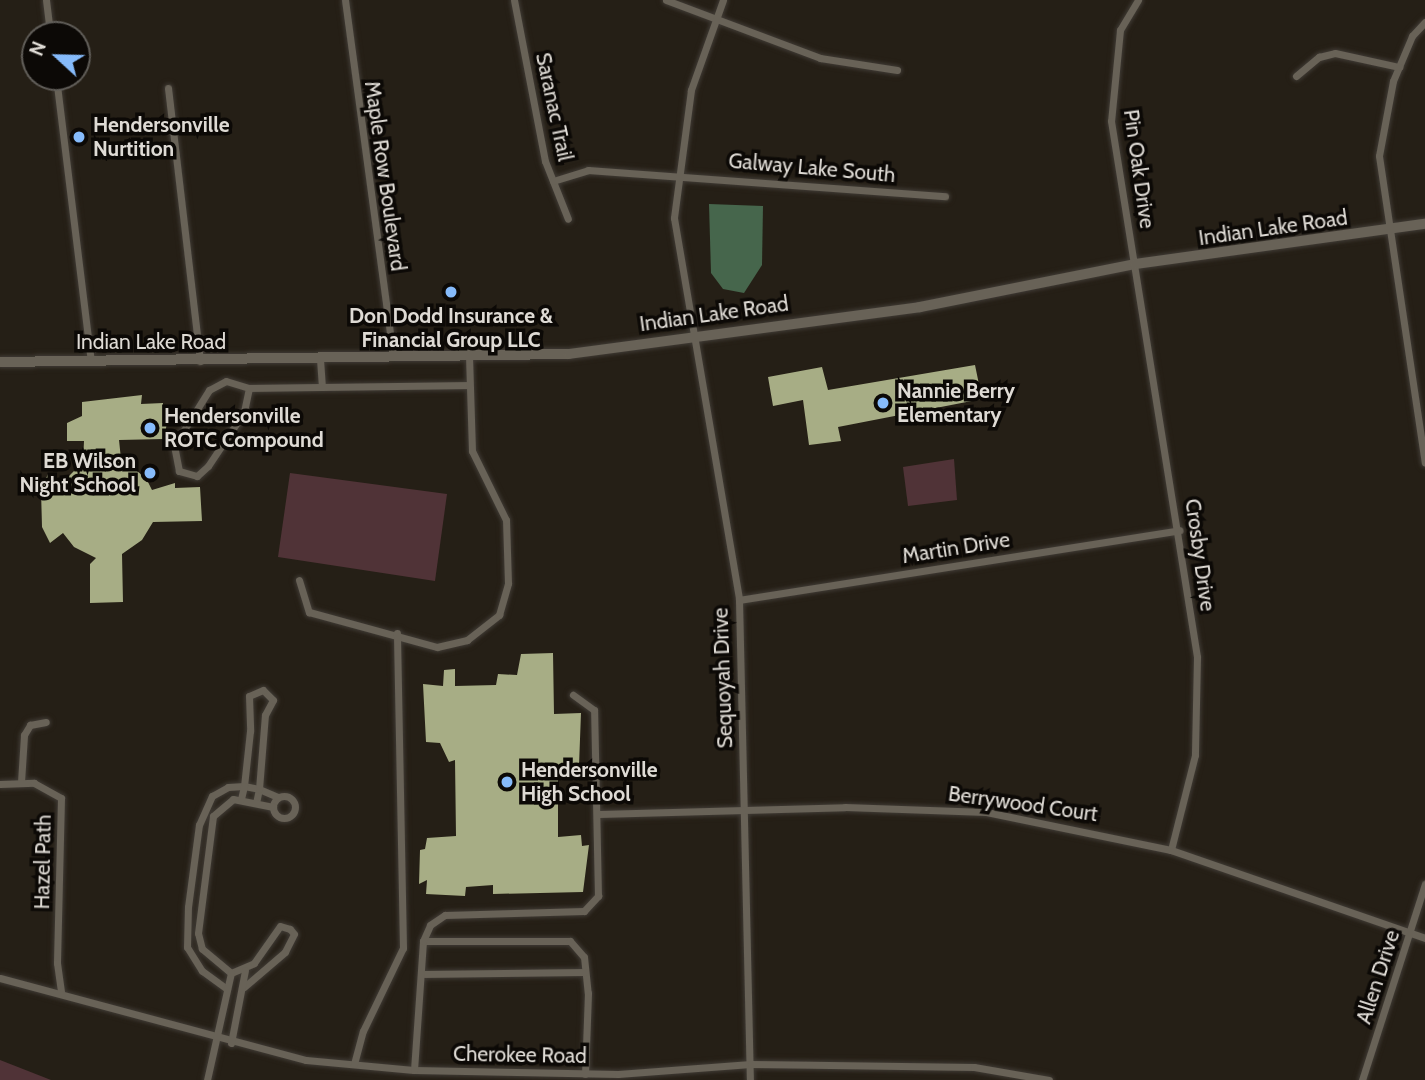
<!DOCTYPE html>
<style>
body{margin:0}
#map{position:relative;width:1425px;height:1080px;overflow:hidden;background:#251f16;font-family:Cabin,sans-serif}
div>[style]{position:absolute}
.green>*{inset:0;background:#503337}
.water>*{inset:0;background:#46664c}
.building>*{inset:0;background:#a7ad85}
.roads{filter:drop-shadow(0 0 2px #403b35) drop-shadow(0 0 2px #403b35)}
.street>*{height:7px;margin:-3.5px;padding:0 3.5px;transform-origin:3.5px;border-radius:3.5px;background:#686257}
.street>.ring{margin:-3.5px;padding:0;box-sizing:content-box;background:none;border:7px solid #686257;border-radius:50%}
.secondary>*{height:10px;margin:-5px;padding:0 5px;transform-origin:5px;border-radius:5px;background:#686257}
.dots>*{width:19px;height:19px;translate:-50% -50%;box-sizing:border-box;border:4px solid #0c0906;border-radius:50%}
span{translate:-50% -50%;white-space:nowrap;text-align:center;line-height:1.15;-webkit-text-stroke:7px #0c0906;paint-order:stroke}
.street-label{font-size:21px;color:#dedad4}
.poi-label{font-size:21px;color:#dedad4;font-weight:700}
.left{translate:0 -50%;text-align:left}
.right{translate:-100% -50%;text-align:right}
.north{position:absolute;left:21px;top:21px;width:70px;height:70px;box-sizing:border-box;background:#0c0906;border:2px solid #605d58;border-radius:50%;rotate:292deg;font-size:19px;font-weight:700;line-height:28px;text-align:center;color:#dedad4}
.north::after{content:'';display:block;margin:auto;width:24px;height:32px;background:#86bbfb;clip-path:polygon(50% 0,100% 100%,50% 72%,0 100%)}
</style>
<div id="map">
<div class="green">
<i style="clip-path:polygon(954px 459px,957px 500px,908px 506px,903px 467px)"></i>
<i style="clip-path:polygon(290px 473px,447px 494px,435px 581px,278px 557px)"></i>
<i style="clip-path:polygon(0 1060px,51px 1080px,0 1080px)"></i>
</div>
<div class="water">
<i style="clip-path:polygon(709px 204px,763px 206px,762px 265px,744px 293px,723px 289px,711px 273px)"></i>
</div>
<div class="building">
<i style="clip-path:polygon(975px 365px,982px 399px,838px 427px,841px 441px,809px 445px,803px 400px,773px 406px,768px 377px,822px 367px,828px 390px)"></i>
<i style="clip-path:polygon(142px 395px,141px 404px,163px 403px,163px 413px,169px 412px,164px 439px,119px 440px,121px 459px,146px 478px,152px 490px,175px 483px,175px 488px,200px 487px,202px 521px,153px 522px,142px 540px,122px 554px,123px 602px,90px 603px,90px 564px,96px 558px,74px 547px,63px 533px,50px 543px,42px 527px,41px 490px,48px 474px,63px 482px,83px 462px,84px 441px,67px 441px,67px 423px,82px 416px,82px 402px)"></i>
<i style="clip-path:polygon(553px 653px,554px 714px,581px 713px,579px 766px,558px 768px,558px 837px,581px 835px,582px 846px,589px 845px,583px 892px,493px 894px,493px 885px,466px 887px,465px 896px,426px 894px,427px 880px,419px 884px,420px 850px,425px 849px,427px 838px,456px 836px,455px 760px,449px 762px,440px 743px,426px 742px,423px 684px,443px 686px,444px 670px,455px 669px,455px 686px,496px 685px,498px 674px,517px 675px,521px 654px)"></i>
</div>
<div class="roads">
<div class="street">
<i style="left:46px;top:0;width:35px;rotate:83deg"></i>
<i style="left:345px;top:0;width:359px;rotate:82.3deg"></i>
<i style="left:514px;top:0;width:164px;rotate:79.1deg"></i>
<i style="left:545px;top:161px;width:62px;rotate:68.4deg"></i>
<i style="left:666px;top:0;width:165px;rotate:20.6deg"></i>
<i style="left:820px;top:58px;width:78px;rotate:8.9deg"></i>
<i style="left:723px;top:0;width:96px;rotate:109.6deg"></i>
<i style="left:691px;top:90px;width:129px;rotate:97.6deg"></i>
<i style="left:674px;top:218px;width:387px;rotate:80.3deg"></i>
<i style="left:739px;top:600px;width:480px;rotate:88.7deg"></i>
<i style="left:1138px;top:0;width:35px;rotate:121deg"></i>
<i style="left:1120px;top:30px;width:91px;rotate:95.6deg"></i>
<i style="left:1111px;top:121px;width:543px;rotate:80.88deg"></i>
<i style="left:1197px;top:657px;width:98px;rotate:91.2deg"></i>
<i style="left:1195px;top:755px;width:98px;rotate:104.2deg"></i>
<i style="left:1425px;top:22px;width:19px;rotate:133deg"></i>
<i style="left:1412px;top:36px;width:49px;rotate:112.9deg"></i>
<i style="left:1393px;top:81px;width:76px;rotate:100.6deg"></i>
<i style="left:1379px;top:156px;width:310px;rotate:81.5deg"></i>
<i style="left:1296px;top:76px;width:30px;rotate:-40deg"></i>
<i style="left:1319px;top:57px;width:16px;rotate:-14deg"></i>
<i style="left:1335px;top:53px;width:66px;rotate:12.3deg"></i>
<i style="left:56px;top:77px;width:287px;rotate:83deg"></i>
<i style="left:168px;top:88px;width:275px;rotate:83.3deg"></i>
<i style="left:553px;top:181px;width:37px;rotate:-17deg"></i>
<i style="left:588px;top:170px;width:358px;rotate:4.2deg"></i>
<i style="left:320px;top:359px;width:28px;rotate:86deg"></i>
<i style="left:249px;top:388px;width:25px;rotate:102deg"></i>
<i style="left:244px;top:412px;width:65px;rotate:123.7deg"></i>
<i style="left:208px;top:466px;width:15px;rotate:138deg"></i>
<i style="left:197px;top:476px;width:19px;rotate:-164deg"></i>
<i style="left:179px;top:471px;width:25px;rotate:-101deg"></i>
<i style="left:174px;top:446px;width:66px;rotate:-58deg"></i>
<i style="left:209px;top:390px;width:19px;rotate:-28deg"></i>
<i style="left:226px;top:381px;width:24px;rotate:17deg"></i>
<i style="left:249px;top:388px;width:220px;rotate:-0.8deg"></i>
<i style="left:299px;top:580px;width:34px;rotate:73deg"></i>
<i style="left:309px;top:612px;width:133px;rotate:15.3deg"></i>
<i style="left:437px;top:647px;width:31px;rotate:-13deg"></i>
<i style="left:467px;top:640px;width:41px;rotate:-38deg"></i>
<i style="left:499px;top:615px;width:33px;rotate:-74deg"></i>
<i style="left:508px;top:583px;width:63px;rotate:-91.8deg"></i>
<i style="left:506px;top:520px;width:77px;rotate:-116.2deg"></i>
<i style="left:472px;top:451px;width:97px;rotate:-91.8deg"></i>
<i style="left:739px;top:600px;width:446px;rotate:-9deg"></i>
<i style="left:21px;top:782px;width:47px;rotate:-86.3deg"></i>
<i style="left:24px;top:735px;width:12px;rotate:-59deg"></i>
<i style="left:30px;top:725px;width:16px;rotate:-11deg"></i>
<i style="left:0;top:784px;width:34px;rotate:-2deg"></i>
<i style="left:34px;top:783px;width:31px;rotate:29deg"></i>
<i style="left:61px;top:798px;width:165px;rotate:91.4deg"></i>
<i style="left:57px;top:963px;width:30px;rotate:82deg"></i>
<i class="ring" style="left:273px;top:796px;width:15px;height:15px"></i>
<i style="left:256px;top:803px;width:14px;rotate:-78deg"></i>
<i style="left:259px;top:789px;width:21px;rotate:23deg"></i>
<i style="left:599px;top:814px;width:246px;rotate:-1.6deg"></i>
<i style="left:845px;top:807px;width:141px;rotate:2deg"></i>
<i style="left:986px;top:812px;width:189px;rotate:11.6deg"></i>
<i style="left:1171px;top:850px;width:269px;rotate:19.1deg"></i>
<i style="left:423px;top:941px;width:147px"></i>
<i style="left:570px;top:941px;width:21px;rotate:49deg"></i>
<i style="left:584px;top:957px;width:36px;rotate:84deg"></i>
<i style="left:588px;top:993px;width:81px;rotate:92.1deg"></i>
<i style="left:231px;top:973px;width:38px;rotate:-140deg"></i>
<i style="left:202px;top:949px;width:16px;rotate:-104deg"></i>
<i style="left:198px;top:933px;width:118px;rotate:-82.7deg"></i>
<i style="left:213px;top:816px;width:26px;rotate:-40deg"></i>
<i style="left:233px;top:799px;width:41px;rotate:11.3deg"></i>
<i style="left:231px;top:973px;width:25px;rotate:-23deg"></i>
<i style="left:254px;top:963px;width:45px;rotate:-54.9deg"></i>
<i style="left:280px;top:926px;width:10px;rotate:17deg"></i>
<i style="left:290px;top:929px;width:6px;rotate:51deg"></i>
<i style="left:294px;top:934px;width:20px;rotate:117deg"></i>
<i style="left:285px;top:952px;width:54px;rotate:139.5deg"></i>
<i style="left:421px;top:974px;width:164px;rotate:-0.7deg"></i>
<i style="left:0;top:978px;width:317px;rotate:15deg"></i>
<i style="left:306px;top:1060px;width:108px;rotate:5.3deg"></i>
<i style="left:414px;top:1070px;width:204px;rotate:1.1deg"></i>
<i style="left:618px;top:1074px;width:133px;rotate:-4.3deg"></i>
<i style="left:751px;top:1064px;width:223px;rotate:0.8deg"></i>
<i style="left:974px;top:1067px;width:76px;rotate:9.8deg"></i>
<i style="left:227px;top:989px;width:31px;rotate:-144deg"></i>
<i style="left:202px;top:971px;width:28px;rotate:-122deg"></i>
<i style="left:187px;top:947px;width:40px;rotate:-88.6deg"></i>
<i style="left:188px;top:907px;width:83px;rotate:-82.4deg"></i>
<i style="left:199px;top:825px;width:32px;rotate:-66deg"></i>
<i style="left:212px;top:796px;width:18px;rotate:-29deg"></i>
<i style="left:228px;top:787px;width:16px;rotate:-4deg"></i>
<i style="left:244px;top:786px;width:15px;rotate:11deg"></i>
<i style="left:259px;top:789px;width:74px;rotate:-85.4deg"></i>
<i style="left:265px;top:715px;width:17px;rotate:-62deg"></i>
<i style="left:273px;top:700px;width:14px;rotate:-135deg"></i>
<i style="left:263px;top:690px;width:15px;rotate:157deg"></i>
<i style="left:249px;top:696px;width:35px;rotate:88deg"></i>
<i style="left:250px;top:731px;width:55px;rotate:96.2deg"></i>
<i style="left:244px;top:786px;width:13px;rotate:103deg"></i>
<i style="left:231px;top:1043px;width:74px;rotate:-79.1deg"></i>
<i style="left:354px;top:1064px;width:34px;rotate:-75deg"></i>
<i style="left:363px;top:1031px;width:92px;rotate:-64.3deg"></i>
<i style="left:403px;top:948px;width:315px;rotate:-91.1deg"></i>
<i style="left:414px;top:1070px;width:129px;rotate:-86deg"></i>
<i style="left:423px;top:941px;width:17px;rotate:-66deg"></i>
<i style="left:430px;top:925px;width:18px;rotate:-34deg"></i>
<i style="left:445px;top:915px;width:139px;rotate:-1.6deg"></i>
<i style="left:584px;top:911px;width:21px;rotate:-47deg"></i>
<i style="left:598px;top:896px;width:186px;rotate:-91.2deg"></i>
<i style="left:594px;top:710px;width:26px;rotate:-144deg"></i>
<i style="left:207px;top:1080px;width:110px;rotate:-77.4deg"></i>
<i style="left:1362px;top:1080px;width:206px;rotate:-72.2deg"></i>
</div>
<div class="secondary">
<i style="left:0;top:362px;width:569px;rotate:-0.81deg"></i>
<i style="left:569px;top:354px;width:354px;rotate:-7.6deg"></i>
<i style="left:920px;top:307px;width:219px;rotate:-11.3deg"></i>
<i style="left:1135px;top:264px;width:293px;rotate:-7.9deg"></i>
</div>
</div>
<div class="dots">
<i style="left:79px;top:137px;background:#86bbfb"></i>
<i style="left:451px;top:292px;background:#86bbfb"></i>
<i style="left:883px;top:403px;background:#86bbfb"></i>
<i style="left:150px;top:428px;background:#86bbfb"></i>
<i style="left:150px;top:473px;background:#86bbfb"></i>
<i style="left:507px;top:782px;background:#86bbfb"></i>
</div>
<div class="street-label">
<span style="left:554px;top:107px;rotate:78deg">Saranac Trail</span>
<span style="left:812px;top:168px;rotate:5deg">Galway Lake South</span>
<span style="left:1139px;top:169px;rotate:82deg">Pin Oak Drive</span>
<span style="left:385px;top:176px;rotate:82deg">Maple Row Boulevard</span>
<span style="left:1273px;top:228px;rotate:-8deg">Indian Lake Road</span>
<span style="left:714px;top:314px;rotate:-8deg">Indian Lake Road</span>
<span style="left:151px;top:342px">Indian Lake Road</span>
<span style="left:956px;top:548px;rotate:-9deg">Martin Drive</span>
<span style="left:1200px;top:555px;rotate:82deg">Crosby Drive</span>
<span style="left:723px;top:678px;rotate:-92deg">Sequoyah Drive</span>
<span style="left:1023px;top:804px;rotate:8deg">Berrywood Court</span>
<span style="left:43px;top:862px;rotate:-89deg">Hazel Path</span>
<span style="left:1378px;top:977px;rotate:-72deg">Allen Drive</span>
<span style="left:520px;top:1055px;rotate:1deg">Cherokee Road</span>
</div>
<div class="poi-label">
<span class="left" style="left:93px;top:137px">Hendersonville<br>Nurtition</span>
<span style="left:451px;top:328px">Don Dodd Insurance &amp;<br>Financial Group LLC</span>
<span class="left" style="left:897px;top:403px">Nannie Berry<br>Elementary</span>
<span class="left" style="left:164px;top:428px">Hendersonville<br>ROTC Compound</span>
<span class="right" style="left:136px;top:473px">EB Wilson<br>Night School</span>
<span class="left" style="left:521px;top:782px">Hendersonville<br>High School</span>
</div>
<div class="north">N</div>
</div>
